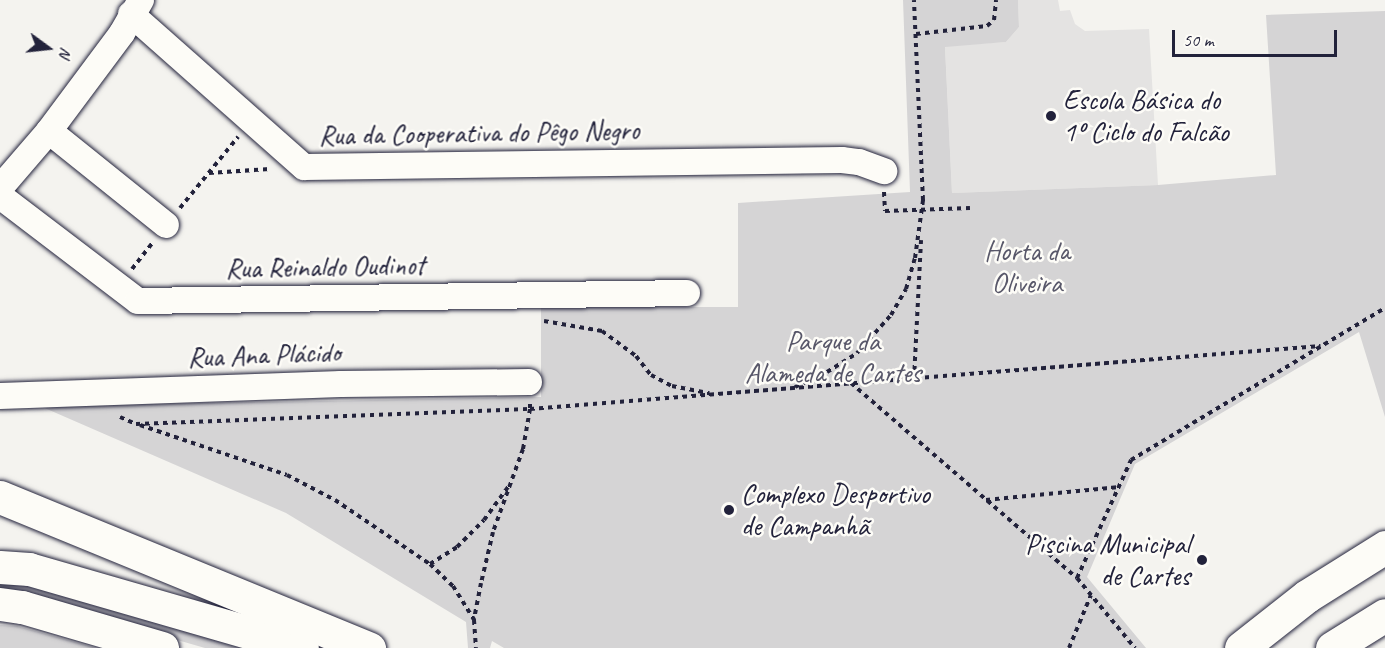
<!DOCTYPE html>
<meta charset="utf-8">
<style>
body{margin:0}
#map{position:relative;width:1385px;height:648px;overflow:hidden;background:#f4f3ef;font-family:Caveat,sans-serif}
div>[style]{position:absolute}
.built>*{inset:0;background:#e4e3e2}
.green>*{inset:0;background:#d5d4d5}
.path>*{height:4px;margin-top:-2px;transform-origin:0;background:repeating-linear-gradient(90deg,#22223b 0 4.5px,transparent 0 9px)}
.roads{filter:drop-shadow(0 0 2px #22223b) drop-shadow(0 0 2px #22223b)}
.minor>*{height:26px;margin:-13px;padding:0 13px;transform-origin:13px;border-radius:13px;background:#fdfcf7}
.secondary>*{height:33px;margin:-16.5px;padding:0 16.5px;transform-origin:16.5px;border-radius:16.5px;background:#fdfcf7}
.motorway>*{height:33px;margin:-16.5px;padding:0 16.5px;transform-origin:16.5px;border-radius:16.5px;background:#fdfcf7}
.dots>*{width:16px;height:16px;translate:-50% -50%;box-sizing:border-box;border:3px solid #fdfcf7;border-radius:50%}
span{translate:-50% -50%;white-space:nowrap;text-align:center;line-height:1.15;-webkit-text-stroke:5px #fdfcf7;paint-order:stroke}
.poi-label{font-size:28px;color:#22223b}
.left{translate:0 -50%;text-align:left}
.right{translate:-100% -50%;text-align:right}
.street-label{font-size:28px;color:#22223b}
.park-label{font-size:28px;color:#585769}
.north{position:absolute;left:18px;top:18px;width:60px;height:60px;-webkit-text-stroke:4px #fdfcf7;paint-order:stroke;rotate:105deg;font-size:16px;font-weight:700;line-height:24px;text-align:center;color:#22223b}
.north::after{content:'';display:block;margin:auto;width:21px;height:27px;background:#22223b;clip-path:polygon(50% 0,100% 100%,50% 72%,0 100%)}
.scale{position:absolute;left:1172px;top:30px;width:165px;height:27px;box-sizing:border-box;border:3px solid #22223b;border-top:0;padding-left:8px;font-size:18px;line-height:21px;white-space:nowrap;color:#22223b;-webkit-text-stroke:4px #fdfcf7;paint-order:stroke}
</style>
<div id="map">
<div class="built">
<i style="clip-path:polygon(1018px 0,1058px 0,1060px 11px,1070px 10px,1075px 24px,1085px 31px,1149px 29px,1158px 185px,952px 193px,945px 46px,1006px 42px,1019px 27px)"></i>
</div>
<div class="green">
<i style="clip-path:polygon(903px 0,1018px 0,1019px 27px,1006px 42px,945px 47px,952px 193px,1158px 185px,1276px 175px,1266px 15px,1385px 11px,1385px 417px,1359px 332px,1135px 464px,1087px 577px,1146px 648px,504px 648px,492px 641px,490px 648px,468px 648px,466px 622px,286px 513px,40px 406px,541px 397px,541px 307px,738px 307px,738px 203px,910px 192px)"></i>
<i style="clip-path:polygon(0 579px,20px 582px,242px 643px,241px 648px,205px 648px,42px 601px,0 594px)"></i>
<i style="clip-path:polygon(0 625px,17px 626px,96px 648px,0 648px)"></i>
</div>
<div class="path">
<i style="left:916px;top:34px;width:71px;rotate:-6.4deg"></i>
<i style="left:987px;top:26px;width:9px;rotate:-41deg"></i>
<i style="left:994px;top:20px;width:20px;rotate:-84deg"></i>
<i style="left:209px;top:173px;width:61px;rotate:-3.8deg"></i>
<i style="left:884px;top:192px;width:19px;rotate:87deg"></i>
<i style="left:885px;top:211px;width:85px;rotate:-2deg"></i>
<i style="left:180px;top:208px;width:92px;rotate:-50.8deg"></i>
<i style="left:132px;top:269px;width:34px;rotate:-52deg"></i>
<i style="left:544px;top:321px;width:59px;rotate:9.8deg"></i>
<i style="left:602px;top:331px;width:42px;rotate:36.3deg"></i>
<i style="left:636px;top:356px;width:24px;rotate:52deg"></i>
<i style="left:651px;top:375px;width:24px;rotate:28deg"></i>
<i style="left:672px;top:386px;width:38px;rotate:11deg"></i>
<i style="left:914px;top:379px;width:139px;rotate:-87.1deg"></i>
<i style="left:851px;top:383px;width:298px;rotate:40.8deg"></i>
<i style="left:1077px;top:578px;width:91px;rotate:50.4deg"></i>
<i style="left:795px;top:387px;width:35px;rotate:-25deg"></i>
<i style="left:827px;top:372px;width:36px;rotate:-32deg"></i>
<i style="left:857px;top:353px;width:51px;rotate:-48.2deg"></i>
<i style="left:891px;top:315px;width:30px;rotate:-60deg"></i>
<i style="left:906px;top:289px;width:32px;rotate:-74deg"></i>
<i style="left:915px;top:258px;width:59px;rotate:-82.1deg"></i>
<i style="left:923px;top:200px;width:200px;rotate:-92.6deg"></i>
<i style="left:530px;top:404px;width:5px;rotate:90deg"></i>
<i style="left:530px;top:409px;width:793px;rotate:-4.56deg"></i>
<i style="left:120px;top:417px;width:17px;rotate:24deg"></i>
<i style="left:136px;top:424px;width:394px;rotate:-2.2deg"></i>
<i style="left:530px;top:409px;width:41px;rotate:99.9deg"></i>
<i style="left:523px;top:449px;width:88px;rotate:109.9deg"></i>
<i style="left:493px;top:532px;width:52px;rotate:103.2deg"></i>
<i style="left:481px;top:583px;width:38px;rotate:101deg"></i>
<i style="left:474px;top:620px;width:28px;rotate:86deg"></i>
<i style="left:140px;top:425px;width:155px;rotate:18.8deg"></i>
<i style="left:287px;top:475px;width:54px;rotate:27.5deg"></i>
<i style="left:335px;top:500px;width:115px;rotate:34deg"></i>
<i style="left:430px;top:564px;width:32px;rotate:44deg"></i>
<i style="left:453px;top:586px;width:40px;rotate:58deg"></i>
<i style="left:986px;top:500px;width:134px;rotate:-5.6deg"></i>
<i style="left:430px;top:564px;width:32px;rotate:-32deg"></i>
<i style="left:457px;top:547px;width:38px;rotate:-45deg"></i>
<i style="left:484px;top:520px;width:41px;rotate:-54deg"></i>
<i style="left:1077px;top:578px;width:130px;rotate:-65.4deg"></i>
<i style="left:1131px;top:460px;width:296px;rotate:-30.9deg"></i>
<i style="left:1069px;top:648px;width:57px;rotate:-67.5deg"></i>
</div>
<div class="roads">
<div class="minor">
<i style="left:131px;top:14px;width:231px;rotate:41.5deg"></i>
<i style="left:304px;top:167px;width:538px;rotate:-0.75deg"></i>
<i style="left:842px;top:160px;width:17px;rotate:7deg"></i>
<i style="left:859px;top:162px;width:27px;rotate:20deg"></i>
<i style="left:49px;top:131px;width:150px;rotate:38.8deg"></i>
<i style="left:0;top:188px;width:75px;rotate:-49.3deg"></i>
<i style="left:49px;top:131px;width:122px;rotate:-53.3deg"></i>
<i style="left:122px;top:33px;width:38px;rotate:-60deg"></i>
<i style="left:0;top:196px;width:173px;rotate:37.3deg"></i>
<i style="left:138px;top:301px;width:549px;rotate:-0.83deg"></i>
<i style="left:0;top:396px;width:341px;rotate:-2deg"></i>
<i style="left:341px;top:384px;width:188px;rotate:-0.6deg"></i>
</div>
<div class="secondary">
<i style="left:0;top:567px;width:29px;rotate:4deg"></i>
<i style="left:29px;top:569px;width:284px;rotate:16.1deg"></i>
<i style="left:0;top:604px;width:22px;rotate:8deg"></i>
<i style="left:22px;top:607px;width:146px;rotate:16.3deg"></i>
<i style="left:1241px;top:648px;width:84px;rotate:-38.2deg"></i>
<i style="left:1307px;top:596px;width:92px;rotate:-32.1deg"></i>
<i style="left:1332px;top:648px;width:62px;rotate:-31.9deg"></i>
</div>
<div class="motorway">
<i style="left:0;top:497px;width:399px;rotate:22.3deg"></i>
</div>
</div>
<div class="dots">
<i style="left:1051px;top:116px;background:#22223b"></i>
<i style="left:729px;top:510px;background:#22223b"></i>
<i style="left:1202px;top:560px;background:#22223b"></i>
</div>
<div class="poi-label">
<span class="left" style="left:1063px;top:116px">Escola Básica do<br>1º Ciclo do Falcão</span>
<span class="left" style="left:741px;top:510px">Complexo Desportivo<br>de Campanhã</span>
<span class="right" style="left:1190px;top:560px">Piscina Municipal<br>de Cartes</span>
</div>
<div class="street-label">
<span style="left:479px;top:133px;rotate:-1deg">Rua da Cooperativa do Pêgo Negro</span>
<span style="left:325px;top:267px;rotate:-1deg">Rua Reinaldo Oudinot</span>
<span style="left:264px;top:355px;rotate:-2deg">Rua Ana Plácido</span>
</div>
<div class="park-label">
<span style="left:1027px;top:267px">Horta da<br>Oliveira</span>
<span style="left:833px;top:357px">Parque da<br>Alameda de Cartes</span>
</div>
<div class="north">N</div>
<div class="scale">50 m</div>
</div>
